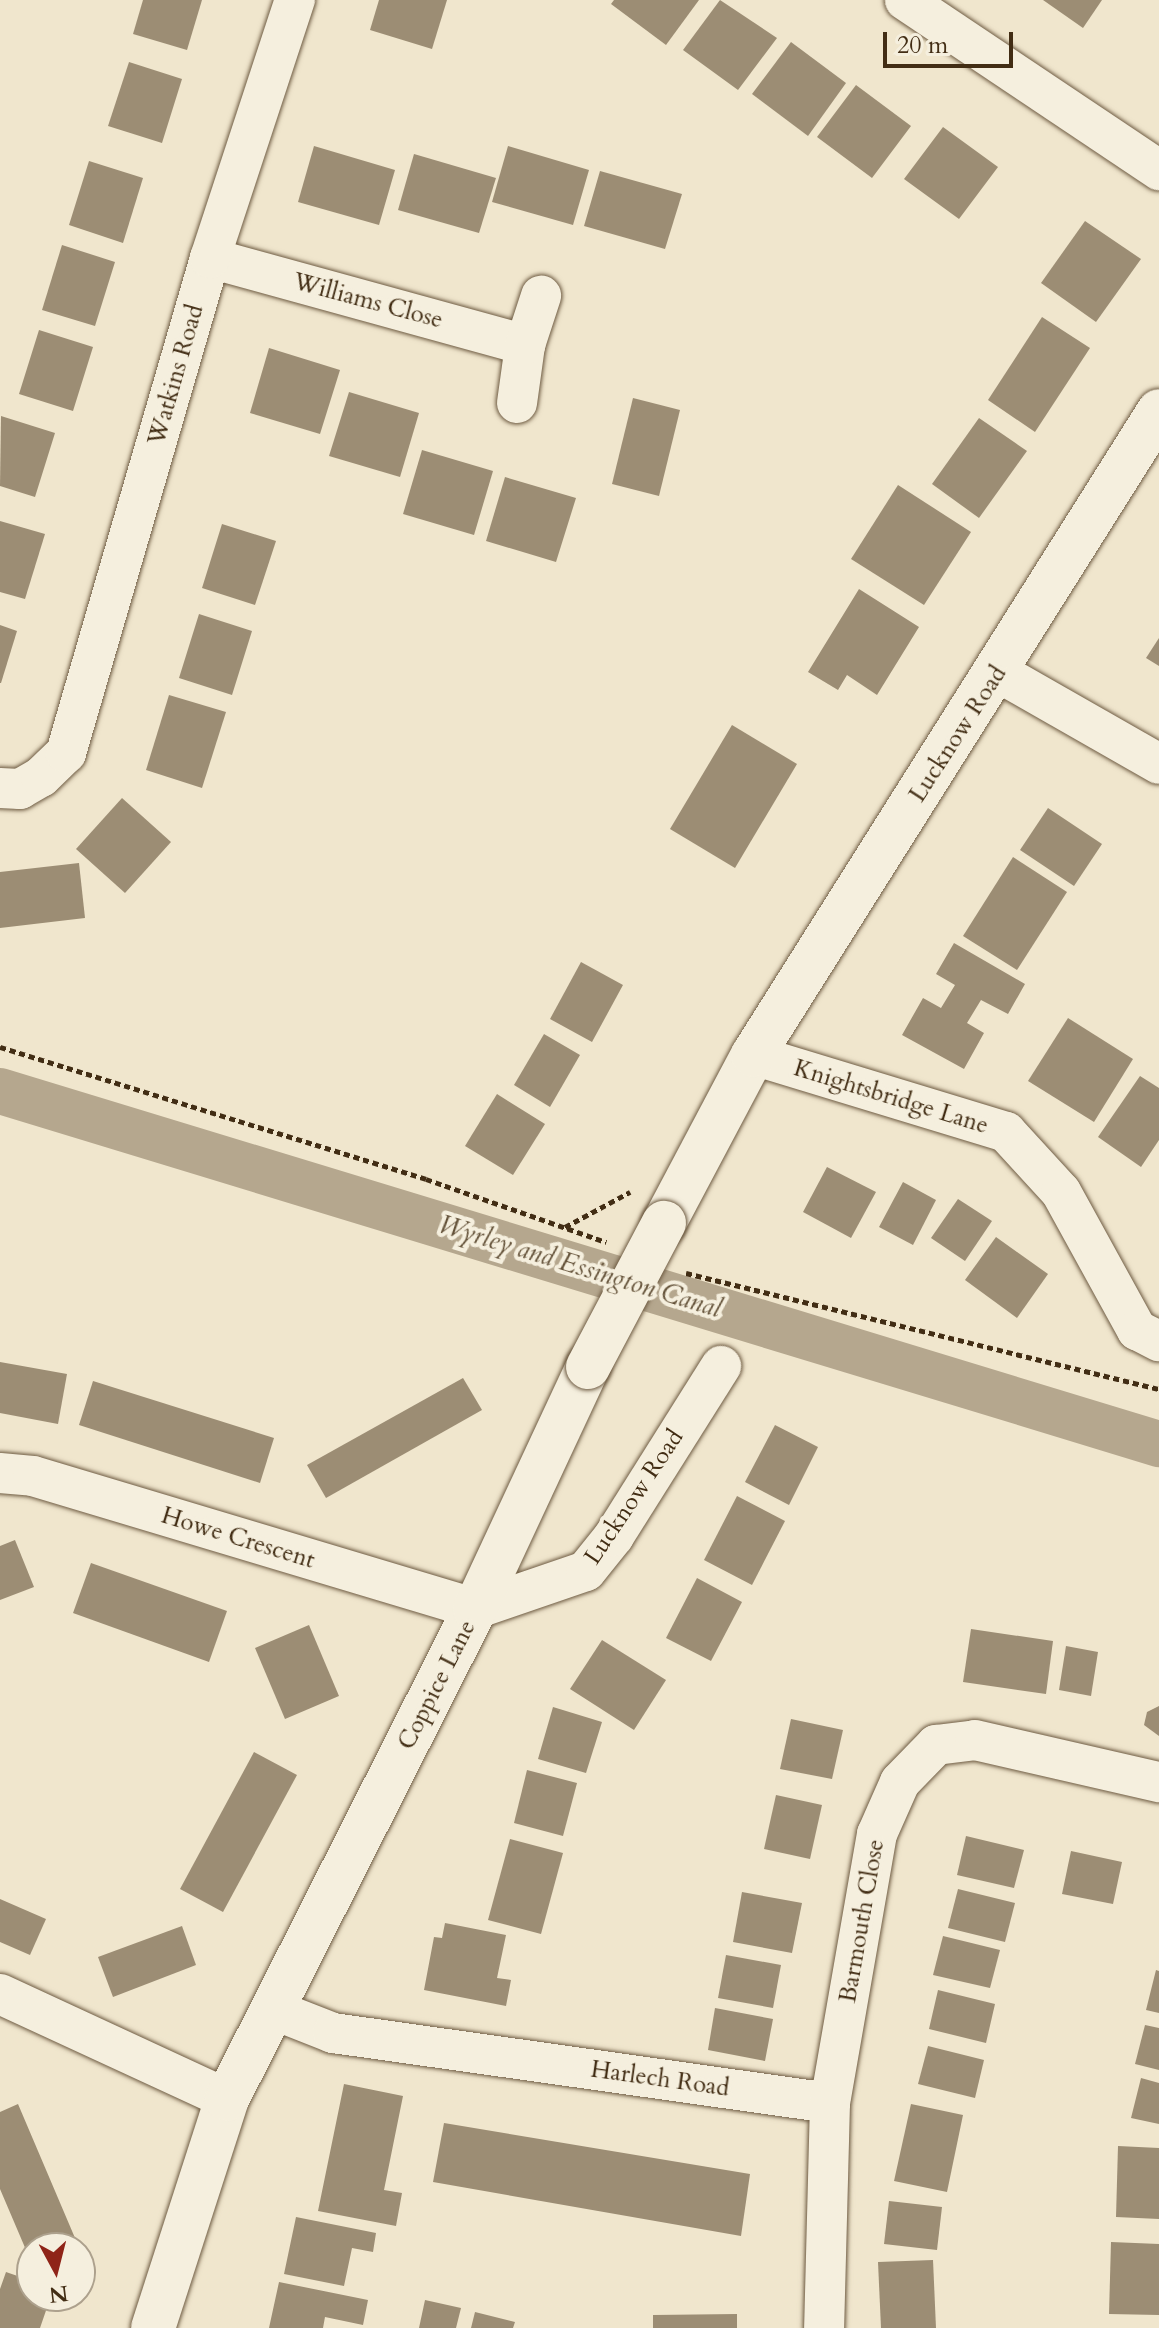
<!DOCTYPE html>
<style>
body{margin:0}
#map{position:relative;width:1159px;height:2328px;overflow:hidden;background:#f0e6cd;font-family:Cardo,serif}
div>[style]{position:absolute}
.canal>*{height:46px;margin:-23px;padding:0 23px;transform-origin:23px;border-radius:23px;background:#b5a78e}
.building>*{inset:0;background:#9c8d74}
.path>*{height:5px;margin-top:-2.5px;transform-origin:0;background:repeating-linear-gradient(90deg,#422d14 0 6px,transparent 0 10px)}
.roads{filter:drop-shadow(0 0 2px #6e5b42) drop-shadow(0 0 2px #6e5b42)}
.minor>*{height:40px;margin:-20px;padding:0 20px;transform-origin:20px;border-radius:20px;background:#f5efde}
.tertiary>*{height:44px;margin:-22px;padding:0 22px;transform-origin:22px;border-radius:22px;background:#f5efde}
.bridges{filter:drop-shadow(0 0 2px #6e5b42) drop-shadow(0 0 2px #6e5b42)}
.tertiary-bridge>*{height:44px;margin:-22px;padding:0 22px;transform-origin:22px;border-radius:22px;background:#f5efde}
span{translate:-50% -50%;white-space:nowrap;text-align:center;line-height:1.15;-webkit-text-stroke:8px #f5efde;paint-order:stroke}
.street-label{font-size:24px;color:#422d14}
.water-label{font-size:26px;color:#645239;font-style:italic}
.north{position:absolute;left:16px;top:2232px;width:80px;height:80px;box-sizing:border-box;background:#f5efde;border:2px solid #ada18d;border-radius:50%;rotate:173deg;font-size:22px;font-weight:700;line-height:32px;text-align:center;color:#422d14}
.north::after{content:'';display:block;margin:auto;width:28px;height:36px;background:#8f2418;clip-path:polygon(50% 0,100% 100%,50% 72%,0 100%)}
.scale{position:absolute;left:883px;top:32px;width:130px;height:36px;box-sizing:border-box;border:4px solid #422d14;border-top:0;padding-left:10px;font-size:24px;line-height:28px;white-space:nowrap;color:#422d14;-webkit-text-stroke:6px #f5efde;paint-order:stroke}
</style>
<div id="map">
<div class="canal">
<i style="left:0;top:1091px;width:1212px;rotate:16.94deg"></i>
</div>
<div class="building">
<i style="clip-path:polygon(143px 0,202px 0,187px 50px,133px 34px)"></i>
<i style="clip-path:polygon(379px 0,447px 0,432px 49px,370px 30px)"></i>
<i style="clip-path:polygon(614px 0,699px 0,666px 45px,611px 4px)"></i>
<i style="clip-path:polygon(720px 0,777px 38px,738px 90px,683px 50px)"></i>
<i style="clip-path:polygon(1043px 0,1102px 0,1083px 28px)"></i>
<i style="clip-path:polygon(791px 42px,846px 83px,808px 136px,752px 94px)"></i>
<i style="clip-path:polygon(129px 62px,182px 79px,162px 143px,108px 126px)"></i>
<i style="clip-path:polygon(856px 85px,911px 126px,872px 178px,817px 137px)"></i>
<i style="clip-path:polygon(943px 127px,998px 167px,959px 219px,904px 179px)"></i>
<i style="clip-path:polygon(314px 146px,395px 170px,379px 225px,298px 202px)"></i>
<i style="clip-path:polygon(508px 146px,589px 170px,573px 225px,492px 202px)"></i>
<i style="clip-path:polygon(414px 154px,496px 178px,479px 233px,398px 210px)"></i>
<i style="clip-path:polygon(89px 161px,143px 178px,123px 243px,69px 225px)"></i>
<i style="clip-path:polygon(600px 171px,682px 194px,665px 249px,584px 226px)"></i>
<i style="clip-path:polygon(1085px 221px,1141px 259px,1096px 322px,1041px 283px)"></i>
<i style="clip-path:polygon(62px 245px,115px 262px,95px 326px,42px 310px)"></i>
<i style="clip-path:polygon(1042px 317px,1090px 348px,1035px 432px,988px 400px)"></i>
<i style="clip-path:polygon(39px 330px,93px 347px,73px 411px,19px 394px)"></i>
<i style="clip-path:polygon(269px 348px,340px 370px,320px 434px,250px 413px)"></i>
<i style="clip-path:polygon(349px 392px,419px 413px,400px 477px,329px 456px)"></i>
<i style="clip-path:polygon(633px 398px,680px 410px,659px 496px,612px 484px)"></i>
<i style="clip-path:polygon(1px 416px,55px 433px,35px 497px,0 486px)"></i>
<i style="clip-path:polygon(979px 418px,1027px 451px,979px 518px,932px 484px)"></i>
<i style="clip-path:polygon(422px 450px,493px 471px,474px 535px,403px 514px)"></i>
<i style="clip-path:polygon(505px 477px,576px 498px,556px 562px,486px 541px)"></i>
<i style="clip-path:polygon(898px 485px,971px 532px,924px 605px,851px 559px)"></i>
<i style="clip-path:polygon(0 521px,45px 534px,25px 599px,0 592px)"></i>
<i style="clip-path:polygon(222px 524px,276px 541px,255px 605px,202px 588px)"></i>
<i style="clip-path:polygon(859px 589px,919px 627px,877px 695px,847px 675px,838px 690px,808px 672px)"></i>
<i style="clip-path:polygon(199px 614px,252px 631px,232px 695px,179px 678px)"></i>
<i style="clip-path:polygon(0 625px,17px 631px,1px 683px,0 683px)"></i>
<i style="clip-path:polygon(1159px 638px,1159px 666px,1146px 658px)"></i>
<i style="clip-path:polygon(169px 695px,226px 712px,202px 788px,146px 770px)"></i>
<i style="clip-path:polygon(732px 725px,797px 764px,735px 868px,670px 829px)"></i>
<i style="clip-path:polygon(122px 798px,171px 842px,125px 893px,76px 849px)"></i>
<i style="clip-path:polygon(1048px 808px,1102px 844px,1074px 886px,1020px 850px)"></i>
<i style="clip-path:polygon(1013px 857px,1067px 892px,1017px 970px,963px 936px)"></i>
<i style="clip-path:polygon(79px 863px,85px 918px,0 928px,0 872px)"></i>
<i style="clip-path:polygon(954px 943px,1025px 984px,1008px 1014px,981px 1000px,967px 1023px,984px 1033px,964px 1069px,902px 1035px,923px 998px,941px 1008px,955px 985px,936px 974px)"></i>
<i style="clip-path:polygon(581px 962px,623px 985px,592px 1042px,550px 1019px)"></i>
<i style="clip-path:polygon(1068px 1018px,1133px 1059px,1094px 1122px,1028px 1081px)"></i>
<i style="clip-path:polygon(544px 1034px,580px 1055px,550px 1107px,514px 1085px)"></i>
<i style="clip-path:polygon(1140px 1076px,1159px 1088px,1159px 1140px,1141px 1167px,1098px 1137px)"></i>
<i style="clip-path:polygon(497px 1094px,545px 1124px,513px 1175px,465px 1146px)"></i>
<i style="clip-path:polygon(827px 1167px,876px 1192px,851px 1238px,803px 1212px)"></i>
<i style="clip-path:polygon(903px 1182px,936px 1200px,913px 1245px,879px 1227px)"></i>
<i style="clip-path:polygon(958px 1199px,992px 1221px,965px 1261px,931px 1238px)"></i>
<i style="clip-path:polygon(996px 1237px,1048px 1274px,1017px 1318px,965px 1280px)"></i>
<i style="clip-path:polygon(0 1362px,67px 1374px,58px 1424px,0 1413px)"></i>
<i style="clip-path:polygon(463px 1378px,482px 1410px,326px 1498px,307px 1465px)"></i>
<i style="clip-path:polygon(93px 1381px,274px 1438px,260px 1483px,79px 1425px)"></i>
<i style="clip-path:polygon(775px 1425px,818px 1447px,789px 1505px,745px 1482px)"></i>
<i style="clip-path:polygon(737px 1496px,785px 1521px,752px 1585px,704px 1560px)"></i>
<i style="clip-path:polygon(15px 1540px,34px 1587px,0 1600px,0 1546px)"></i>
<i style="clip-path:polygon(91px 1563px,227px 1611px,209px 1662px,73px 1613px)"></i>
<i style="clip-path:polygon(697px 1578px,742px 1602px,711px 1661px,666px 1638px)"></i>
<i style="clip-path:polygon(309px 1625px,339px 1696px,285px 1719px,255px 1648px)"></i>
<i style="clip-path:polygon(971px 1629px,1053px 1641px,1046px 1694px,963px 1682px)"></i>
<i style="clip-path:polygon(602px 1640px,666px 1680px,634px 1730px,570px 1689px)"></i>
<i style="clip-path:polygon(1066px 1646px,1098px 1652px,1091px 1696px,1059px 1690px)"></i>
<i style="clip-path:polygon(1159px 1706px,1159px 1736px,1144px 1725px,1147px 1712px)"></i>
<i style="clip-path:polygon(553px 1707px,602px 1722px,586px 1773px,538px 1759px)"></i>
<i style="clip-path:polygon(791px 1719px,843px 1730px,832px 1779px,780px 1769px)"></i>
<i style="clip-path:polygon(254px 1752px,297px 1775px,223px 1912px,180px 1889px)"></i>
<i style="clip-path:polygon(527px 1770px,577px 1783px,563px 1836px,514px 1823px)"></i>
<i style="clip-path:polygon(776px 1795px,822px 1805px,810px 1859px,764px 1849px)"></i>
<i style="clip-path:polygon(966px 1836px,1024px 1850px,1014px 1888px,957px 1875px)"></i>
<i style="clip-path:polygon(510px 1839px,563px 1853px,541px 1934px,488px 1920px)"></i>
<i style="clip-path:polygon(1071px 1851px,1122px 1862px,1113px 1904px,1062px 1894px)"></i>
<i style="clip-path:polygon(958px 1889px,1015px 1903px,1005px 1942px,948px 1928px)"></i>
<i style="clip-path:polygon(742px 1892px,802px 1903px,792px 1953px,733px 1942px)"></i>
<i style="clip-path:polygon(0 1899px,46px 1919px,30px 1955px,0 1942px)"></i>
<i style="clip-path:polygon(445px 1923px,506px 1935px,497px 1978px,511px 1980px,506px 2006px,424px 1990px,434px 1937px,442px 1938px)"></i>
<i style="clip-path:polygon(182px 1926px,196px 1965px,113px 1997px,98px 1957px)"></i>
<i style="clip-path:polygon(943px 1936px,1000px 1950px,990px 1988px,933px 1975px)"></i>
<i style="clip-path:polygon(726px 1955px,781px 1965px,773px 2008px,718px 1998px)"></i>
<i style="clip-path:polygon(1156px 1970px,1159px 1971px,1159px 2013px,1146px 2010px)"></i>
<i style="clip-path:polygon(938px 1990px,995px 2004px,986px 2043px,929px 2029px)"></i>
<i style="clip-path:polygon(715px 2008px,773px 2019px,765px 2061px,708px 2050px)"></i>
<i style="clip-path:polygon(1145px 2025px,1159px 2028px,1159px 2070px,1135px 2064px)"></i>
<i style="clip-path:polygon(928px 2046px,984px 2060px,975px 2098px,918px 2084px)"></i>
<i style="clip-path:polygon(1141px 2078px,1159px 2083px,1159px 2124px,1131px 2118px)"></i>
<i style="clip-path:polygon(344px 2084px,403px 2096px,384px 2190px,402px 2193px,396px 2226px,318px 2211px)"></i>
<i style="clip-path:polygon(18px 2104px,75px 2238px,52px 2248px,32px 2248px,29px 2257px,0 2189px,0 2112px)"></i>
<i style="clip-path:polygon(911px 2104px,963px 2115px,947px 2192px,894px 2181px)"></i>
<i style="clip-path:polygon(444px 2123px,750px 2174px,741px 2236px,433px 2182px)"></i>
<i style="clip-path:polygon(1118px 2146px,1159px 2148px,1159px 2219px,1116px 2217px)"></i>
<i style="clip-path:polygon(889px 2201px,942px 2207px,937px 2250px,884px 2244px)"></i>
<i style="clip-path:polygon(296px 2217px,376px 2233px,373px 2252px,352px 2248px,344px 2286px,284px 2274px)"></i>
<i style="clip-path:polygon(1111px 2242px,1159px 2244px,1159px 2315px,1109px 2314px)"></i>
<i style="clip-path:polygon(933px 2260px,936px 2328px,881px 2328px,878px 2262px)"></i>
<i style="clip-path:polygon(6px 2272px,32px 2281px,32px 2296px,51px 2296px,40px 2328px,0 2328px,0 2289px)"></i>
<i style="clip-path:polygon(279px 2282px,368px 2300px,363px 2325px,325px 2317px,323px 2328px,269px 2328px)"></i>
<i style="clip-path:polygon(425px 2300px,461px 2308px,456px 2328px,419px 2328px)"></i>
<i style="clip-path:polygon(475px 2312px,515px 2322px,513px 2328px,471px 2328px)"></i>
<i style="clip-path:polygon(737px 2314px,737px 2328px,653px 2328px,653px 2315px)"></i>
</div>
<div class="path">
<i style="left:0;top:1047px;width:446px;rotate:17.2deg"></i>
<i style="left:426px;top:1179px;width:191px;rotate:19.3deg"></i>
<i style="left:565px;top:1227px;width:74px;rotate:-28.3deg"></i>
<i style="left:686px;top:1273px;width:487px;rotate:13.8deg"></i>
</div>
<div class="roads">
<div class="minor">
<i style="left:905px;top:0;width:306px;rotate:33.8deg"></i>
<i style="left:210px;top:258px;width:327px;rotate:15.4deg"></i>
<i style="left:517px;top:403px;width:59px;rotate:-82.1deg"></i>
<i style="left:525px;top:345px;width:52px;rotate:-71.9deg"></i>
<i style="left:998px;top:672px;width:185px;rotate:29.7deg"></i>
<i style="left:0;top:788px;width:20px;rotate:3deg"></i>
<i style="left:20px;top:789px;width:24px;rotate:-30deg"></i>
<i style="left:41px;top:777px;width:35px;rotate:-44deg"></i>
<i style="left:66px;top:753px;width:516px;rotate:-73.78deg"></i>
<i style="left:210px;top:258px;width:272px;rotate:-71.8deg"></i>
<i style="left:753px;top:1055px;width:264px;rotate:16.9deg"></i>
<i style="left:1006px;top:1132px;width:81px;rotate:47.5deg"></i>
<i style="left:1061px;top:1192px;width:158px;rotate:61.2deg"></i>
<i style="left:1137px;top:1330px;width:25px;rotate:27deg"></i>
<i style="left:0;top:1473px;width:33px;rotate:5deg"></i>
<i style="left:33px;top:1476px;width:462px;rotate:16.7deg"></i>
<i style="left:475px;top:1609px;width:117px;rotate:-18.9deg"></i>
<i style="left:586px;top:1571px;width:45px;rotate:-51.3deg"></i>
<i style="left:614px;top:1536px;width:201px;rotate:-57.8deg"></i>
<i style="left:0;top:1994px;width:250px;rotate:24.8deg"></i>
<i style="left:272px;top:2009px;width:66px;rotate:21.5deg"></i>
<i style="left:333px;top:2033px;width:502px;rotate:8.02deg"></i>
<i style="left:830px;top:2103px;width:225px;rotate:91.5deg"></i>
<i style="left:830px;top:2103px;width:273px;rotate:-80.1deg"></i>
<i style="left:877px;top:1834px;width:57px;rotate:-66.1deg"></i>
<i style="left:900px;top:1782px;width:52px;rotate:-45.8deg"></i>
<i style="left:936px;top:1745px;width:39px;rotate:-7deg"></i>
<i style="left:975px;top:1740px;width:189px;rotate:12.9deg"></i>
</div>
<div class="tertiary">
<i style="left:664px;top:1223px;width:190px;rotate:-62.1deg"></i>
<i style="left:753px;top:1055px;width:761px;rotate:-57.77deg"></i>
<i style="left:153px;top:2328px;width:241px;rotate:-72.1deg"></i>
<i style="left:227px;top:2099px;width:549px;rotate:-63.16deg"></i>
<i style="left:475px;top:1609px;width:267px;rotate:-65deg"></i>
</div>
</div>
<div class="bridges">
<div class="tertiary-bridge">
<i style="left:588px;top:1367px;width:163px;rotate:-62.2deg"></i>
</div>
</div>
<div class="street-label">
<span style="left:368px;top:301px;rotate:15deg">Williams Close</span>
<span style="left:176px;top:375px;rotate:-74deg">Watkins Road</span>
<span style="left:958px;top:734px;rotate:-57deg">Lucknow Road</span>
<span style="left:891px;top:1097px;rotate:17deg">Knightsbridge Lane</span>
<span style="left:634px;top:1497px;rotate:-56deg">Lucknow Road</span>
<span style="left:238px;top:1538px;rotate:17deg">Howe Crescent</span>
<span style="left:437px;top:1685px;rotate:-63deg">Coppice Lane</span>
<span style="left:862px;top:1921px;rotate:-80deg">Barmouth Close</span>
<span style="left:660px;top:2079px;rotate:8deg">Harlech Road</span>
</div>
<div class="water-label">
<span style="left:580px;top:1267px;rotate:17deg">Wyrley and Essington Canal</span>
</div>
<div class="north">N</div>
<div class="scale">20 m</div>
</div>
